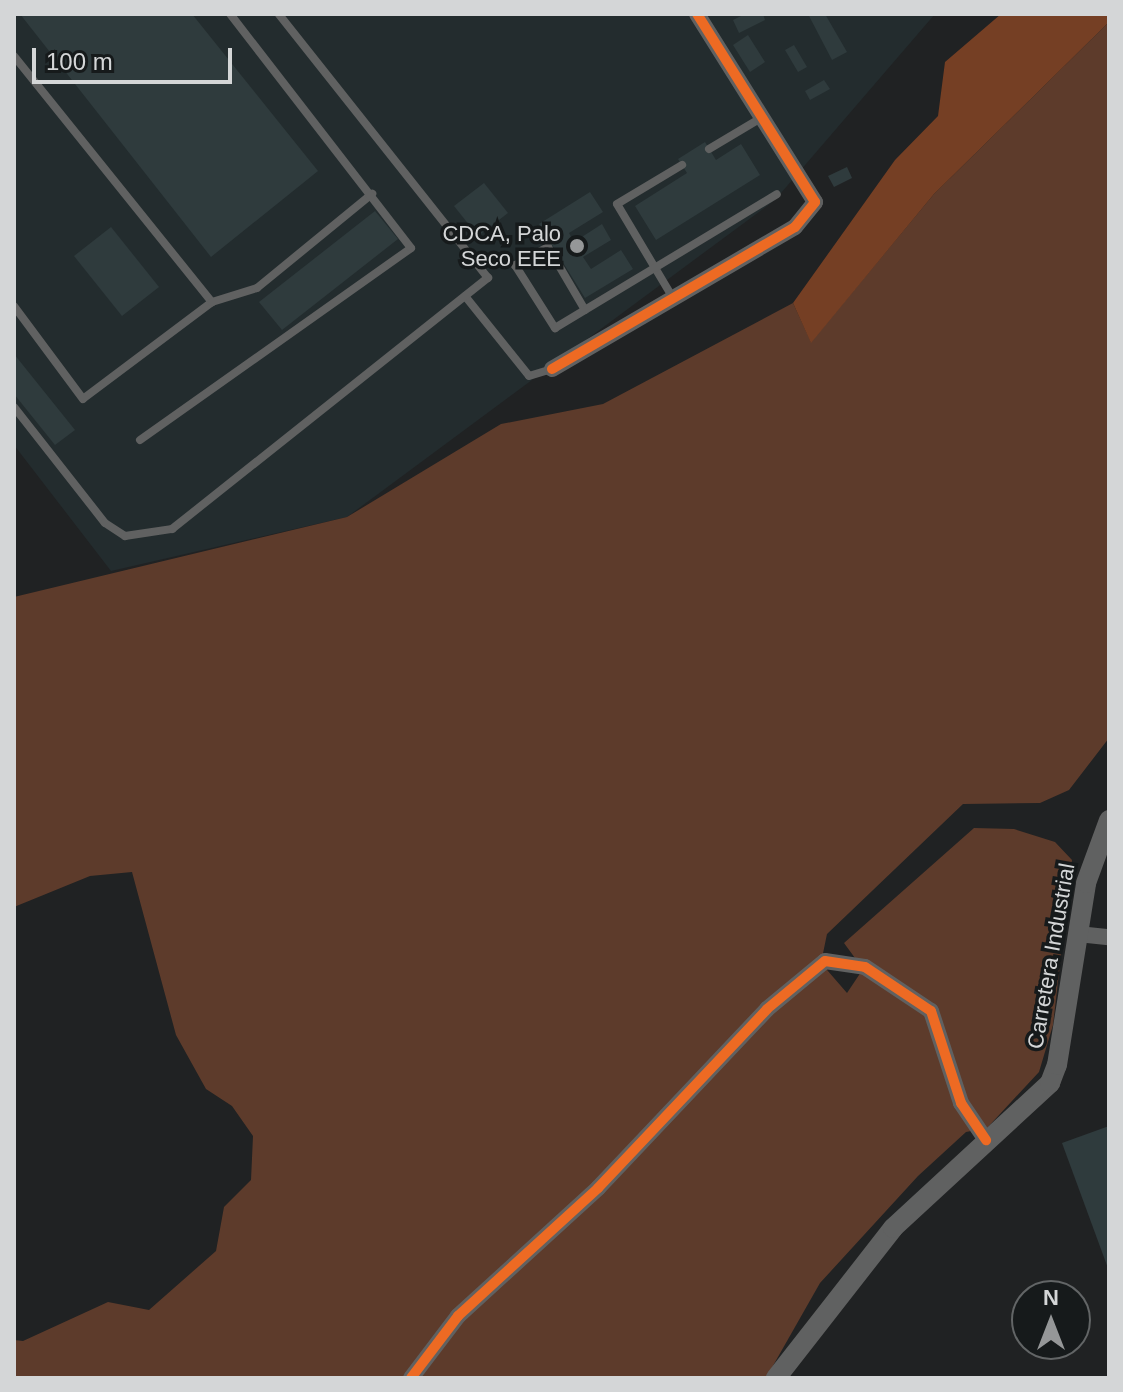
<!DOCTYPE html>
<style>
body{margin:0}
#map{position:relative;width:1123px;height:1392px;overflow:hidden;background:#202223;font-family:Arial,sans-serif}
div>[style]{position:absolute}
.built>*{inset:0;background:#232c2e}
.green>*{inset:0;background:#5d3b2b}
.forest>*{inset:0;background:#753f24}
.building>*{inset:0;background:#2f3b3d}
.service>*{height:8px;margin:-4px;padding:0 4px;transform-origin:4px;border-radius:4px;background:#606161}
.minor>*{height:16px;margin:-8px;padding:0 8px;transform-origin:8px;border-radius:8px;background:#606161}
.tertiary>*{height:20px;margin:-10px;padding:0 10px;transform-origin:10px;border-radius:10px;background:#606161}
.cycleway>*{height:10px;margin:-5px;padding:0 5px;transform-origin:5px;border-radius:5px;background:#ed6a23}
.dots>*{width:22px;height:22px;translate:-50% -50%;box-sizing:border-box;border:4px solid #161a1b;border-radius:50%}
span{translate:-50% -50%;white-space:nowrap;text-align:center;line-height:1.15;-webkit-text-stroke:7px #161a1b;paint-order:stroke}
.poi-label{font-size:22px;color:#d4d6d7}
.right{translate:-100% -50%;text-align:right}
.street-label{font-size:22px;color:#d4d6d7}
.frame{position:absolute;inset:0;border:16px solid #d4d6d7;pointer-events:none}
.north{position:absolute;left:1011px;top:1280px;width:80px;height:80px;box-sizing:border-box;background:#161a1b;border:2px solid #626566;border-radius:50%;rotate:0deg;font-size:22px;font-weight:700;line-height:32px;text-align:center;color:#d4d6d7}
.north::after{content:'';display:block;margin:auto;width:28px;height:36px;background:#959798;clip-path:polygon(50% 0,100% 100%,50% 72%,0 100%)}
.scale{position:absolute;left:32px;top:48px;width:200px;height:36px;box-sizing:border-box;border:4px solid #d4d6d7;border-top:0;padding-left:10px;font-size:24px;line-height:28px;white-space:nowrap;color:#d4d6d7;-webkit-text-stroke:6px #161a1b;paint-order:stroke}
</style>
<div id="map">
<div class="built">
<i style="clip-path:polygon(14px 14px,935px 14px,775px 200px,347px 517px,111px 571px,14px 445px)"></i>
</div>
<div class="green">
<i style="clip-path:polygon(1109px 22px,1109px 738px,1069px 790px,1040px 803px,963px 804px,827px 934px,821px 963px,847px 993px,863px 969px,844px 943px,974px 828px,1014px 829px,1055px 842px,1072px 860px,1053px 1025px,1039px 1072px,987px 1128px,966px 1132px,918px 1176px,820px 1283px,766px 1378px,14px 1378px,14px 1340px,23px 1341px,108px 1302px,149px 1310px,216px 1251px,224px 1207px,251px 1180px,253px 1136px,232px 1106px,206px 1089px,176px 1035px,132px 872px,90px 876px,14px 907px,14px 597px,347px 517px,501px 424px,603px 404px,793px 303px,811px 342px,934px 194px)"></i>
</div>
<div class="forest">
<i style="clip-path:polygon(1001px 14px,1109px 14px,1109px 22px,934px 194px,811px 343px,793px 303px,895px 160px,938px 116px,945px 62px)"></i>
</div>
<div class="building">
<i style="clip-path:polygon(20px 14px,192px 14px,318px 171px,211px 257px)"></i>
<i style="clip-path:polygon(745px 14px,763px 14px,765px 20px,739px 33px,733px 20px)"></i>
<i style="clip-path:polygon(808px 14px,825px 14px,847px 52px,832px 60px)"></i>
<i style="clip-path:polygon(748px 35px,765px 62px,750px 72px,733px 45px)"></i>
<i style="clip-path:polygon(794px 45px,807px 67px,798px 72px,785px 50px)"></i>
<i style="clip-path:polygon(824px 80px,830px 89px,810px 100px,805px 91px)"></i>
<i style="clip-path:polygon(705px 142px,716px 160px,741px 144px,760px 175px,656px 240px,635px 206px,687px 173px,678px 159px)"></i>
<i style="clip-path:polygon(847px 167px,852px 178px,834px 187px,828px 176px)"></i>
<i style="clip-path:polygon(484px 183px,508px 213px,478px 236px,454px 206px)"></i>
<i style="clip-path:polygon(590px 192px,603px 212px,569px 233px,574px 242px,602px 224px,611px 240px,583px 257px,591px 269px,621px 250px,633px 269px,585px 298px,539px 224px)"></i>
<i style="clip-path:polygon(375px 211px,398px 239px,282px 330px,259px 302px)"></i>
<i style="clip-path:polygon(111px 227px,159px 287px,122px 316px,74px 256px)"></i>
<i style="clip-path:polygon(14px 354px,75px 430px,55px 445px,14px 394px)"></i>
<i style="clip-path:polygon(1109px 1126px,1109px 1271px,1062px 1143px)"></i>
</div>
<div class="service">
<i style="left:14px;top:56px;width:316px;rotate:51.2deg"></i>
<i style="left:212px;top:302px;width:161px;rotate:143.1deg"></i>
<i style="left:83px;top:399px;width:116px;rotate:-126.6deg"></i>
<i style="left:709px;top:149px;width:61px;rotate:-30.8deg"></i>
<i style="left:465px;top:296px;width:102px;rotate:51.3deg"></i>
<i style="left:529px;top:376px;width:24px;rotate:-17deg"></i>
<i style="left:673px;top:298px;width:109px;rotate:-120.8deg"></i>
<i style="left:617px;top:204px;width:76px;rotate:-31deg"></i>
<i style="left:212px;top:302px;width:47px;rotate:-17.3deg"></i>
<i style="left:257px;top:288px;width:149px;rotate:-39.3deg"></i>
<i style="left:585px;top:310px;width:73px;rotate:-120.4deg"></i>
<i style="left:548px;top:247px;width:38px;rotate:151deg"></i>
<i style="left:515px;top:265px;width:75px;rotate:57.6deg"></i>
<i style="left:555px;top:328px;width:259px;rotate:-31.1deg"></i>
<i style="left:14px;top:407px;width:147px;rotate:51.9deg"></i>
<i style="left:105px;top:523px;width:24px;rotate:33deg"></i>
<i style="left:125px;top:536px;width:48px;rotate:-8.5deg"></i>
<i style="left:172px;top:529px;width:404px;rotate:-38.5deg"></i>
<i style="left:488px;top:278px;width:337px;rotate:-128.4deg"></i>
<i style="left:140px;top:440px;width:332px;rotate:-35.3deg"></i>
<i style="left:411px;top:248px;width:296px;rotate:-127.7deg"></i>
</div>
<div class="minor">
<i style="left:552px;top:369px;width:281px;rotate:-30.3deg"></i>
<i style="left:795px;top:227px;width:32px;rotate:-51deg"></i>
<i style="left:815px;top:202px;width:222px;rotate:-122.1deg"></i>
<i style="left:1078px;top:934px;width:31px;rotate:6deg"></i>
<i style="left:411px;top:1378px;width:78px;rotate:-52.8deg"></i>
<i style="left:458px;top:1316px;width:190px;rotate:-42.4deg"></i>
<i style="left:598px;top:1188px;width:246px;rotate:-46.6deg"></i>
<i style="left:767px;top:1009px;width:75px;rotate:-39.6deg"></i>
<i style="left:825px;top:961px;width:40px;rotate:8.5deg"></i>
<i style="left:865px;top:967px;width:79px;rotate:33.7deg"></i>
<i style="left:931px;top:1011px;width:97px;rotate:71.9deg"></i>
<i style="left:961px;top:1103px;width:45px;rotate:56deg"></i>
</div>
<div class="tertiary">
<i style="left:776px;top:1378px;width:190px;rotate:-52deg"></i>
<i style="left:893px;top:1228px;width:214px;rotate:-42.7deg"></i>
<i style="left:1050px;top:1083px;width:19px;rotate:-69deg"></i>
<i style="left:1057px;top:1065px;width:184px;rotate:-80.9deg"></i>
<i style="left:1086px;top:883px;width:67px;rotate:-69.9deg"></i>
</div>
<div class="cycleway">
<i style="left:552px;top:369px;width:281px;rotate:-30.3deg"></i>
<i style="left:795px;top:227px;width:32px;rotate:-51deg"></i>
<i style="left:815px;top:202px;width:222px;rotate:-122.1deg"></i>
<i style="left:411px;top:1378px;width:78px;rotate:-52.8deg"></i>
<i style="left:458px;top:1316px;width:190px;rotate:-42.4deg"></i>
<i style="left:598px;top:1188px;width:246px;rotate:-46.6deg"></i>
<i style="left:767px;top:1009px;width:75px;rotate:-39.6deg"></i>
<i style="left:825px;top:961px;width:40px;rotate:8.5deg"></i>
<i style="left:865px;top:967px;width:79px;rotate:33.7deg"></i>
<i style="left:931px;top:1011px;width:97px;rotate:71.9deg"></i>
<i style="left:961px;top:1103px;width:45px;rotate:56deg"></i>
</div>
<div class="dots">
<i style="left:577px;top:246px;background:#959798"></i>
</div>
<div class="poi-label">
<span class="right" style="left:561px;top:246px">CDCA, Palo<br>Seco EEE</span>
</div>
<div class="street-label">
<span style="left:1051px;top:956px;rotate:-80deg">Carretera Industrial</span>
</div>
<div class="frame"></div>
<div class="north">N</div>
<div class="scale">100 m</div>
</div>
